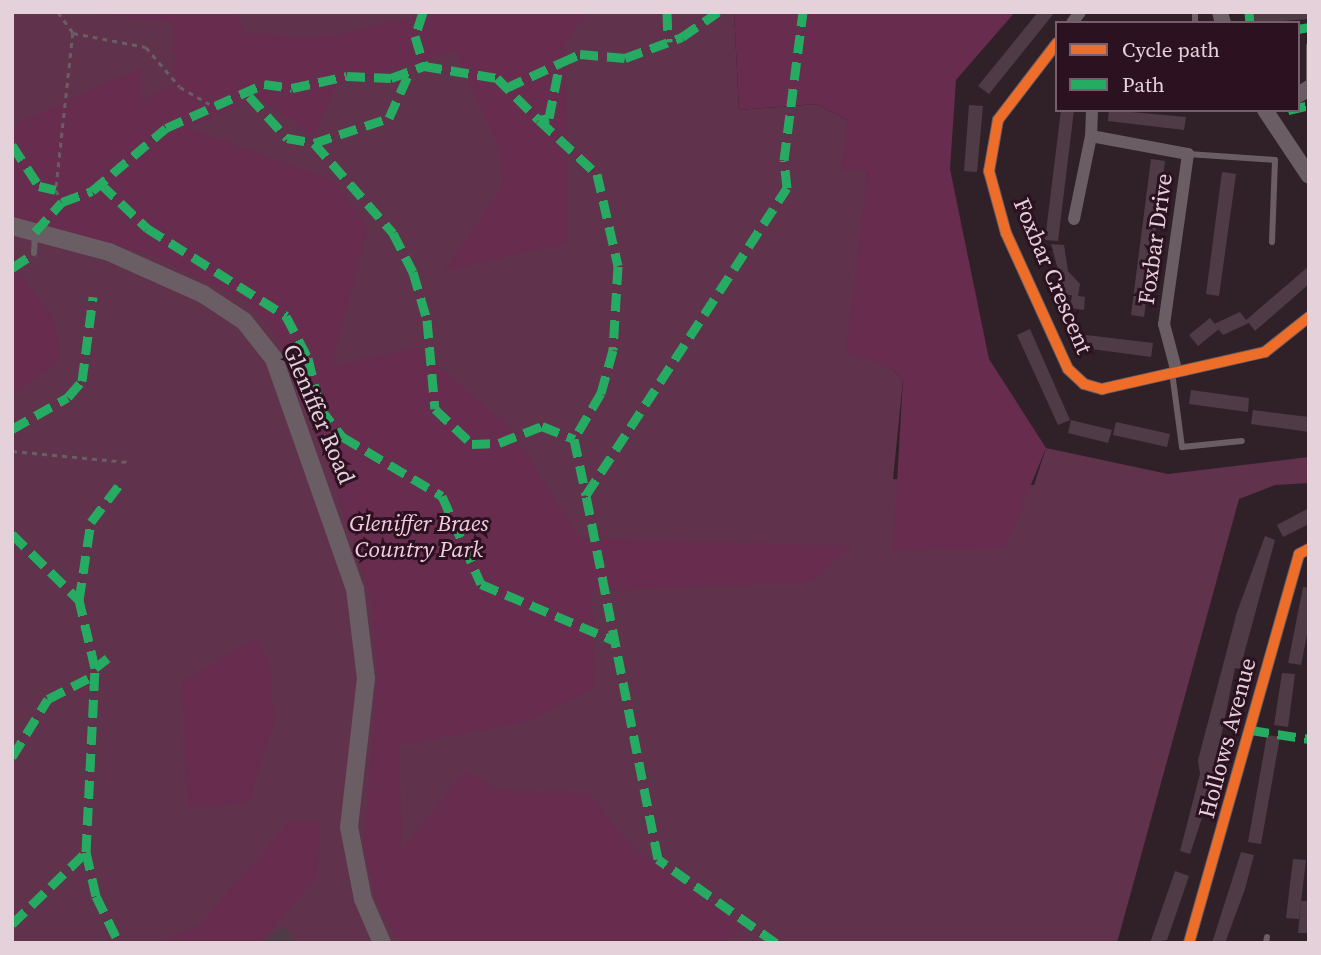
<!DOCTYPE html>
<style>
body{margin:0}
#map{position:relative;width:1321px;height:955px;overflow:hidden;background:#302129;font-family:"Source Serif 4",serif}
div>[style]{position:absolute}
.green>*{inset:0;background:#60324c}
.forest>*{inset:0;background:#672c4e}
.building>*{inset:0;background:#4e3b46}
.path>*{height:2.5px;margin-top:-1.25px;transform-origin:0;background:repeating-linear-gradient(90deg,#6a5d64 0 5px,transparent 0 10px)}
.service>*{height:6px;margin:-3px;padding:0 3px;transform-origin:3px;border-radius:3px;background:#6a5d64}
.minor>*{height:12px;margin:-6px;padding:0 6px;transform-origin:6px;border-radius:6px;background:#6a5d64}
.tertiary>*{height:16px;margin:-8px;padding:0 8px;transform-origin:8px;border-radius:8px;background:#6a5d64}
.secondary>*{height:18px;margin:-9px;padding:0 9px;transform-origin:9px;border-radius:9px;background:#6a5d64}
.quiet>*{height:9px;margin-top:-4.5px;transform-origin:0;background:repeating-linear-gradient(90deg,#26ab63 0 18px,transparent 0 27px)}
.cycleway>*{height:10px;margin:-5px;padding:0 5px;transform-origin:5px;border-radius:5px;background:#ee6e29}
span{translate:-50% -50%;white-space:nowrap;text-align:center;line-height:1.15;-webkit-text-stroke:6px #2c1220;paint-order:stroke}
.street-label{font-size:23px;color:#e4d1da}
.park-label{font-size:23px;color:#f5cce0;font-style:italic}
.frame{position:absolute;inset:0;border:14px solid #e4d1da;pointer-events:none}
.legend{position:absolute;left:1055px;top:21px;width:245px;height:91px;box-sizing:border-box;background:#2c1220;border:2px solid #765e6a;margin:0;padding:9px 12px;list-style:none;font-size:21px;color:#e4d1da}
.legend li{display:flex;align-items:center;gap:14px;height:35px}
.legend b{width:35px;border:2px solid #765e6a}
</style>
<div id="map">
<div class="green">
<i style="clip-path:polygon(12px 12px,734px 12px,739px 110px,817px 104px,847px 120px,868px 171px,863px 242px,892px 369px,903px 380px,893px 479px,1034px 485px,1046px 448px,1168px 474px,1309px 457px,1309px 483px,1275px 485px,1239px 499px,1117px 943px,12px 943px)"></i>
</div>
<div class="forest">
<i style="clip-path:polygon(81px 12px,235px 12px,245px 33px,322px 38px,435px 12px,588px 12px,565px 42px,568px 243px,444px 271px,503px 185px,499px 149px,455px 51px,336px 85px,314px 135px,258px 98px,187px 128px,333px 180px,368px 227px,331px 367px,417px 347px,508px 426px,580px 538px,852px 546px,810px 582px,592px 591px,594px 688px,530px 721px,400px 745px,401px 851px,465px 770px,499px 790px,588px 792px,631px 846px,746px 927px,722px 943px,400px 943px,375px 897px,364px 842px,378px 672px,371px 598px,322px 447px,277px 335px,245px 299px,148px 254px,12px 216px,12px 133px,20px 122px,141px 68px,141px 102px,173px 84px,174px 22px)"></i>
<i style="clip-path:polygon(734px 12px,1015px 12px,956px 80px,950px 169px,989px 359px,1046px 448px,1005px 548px,893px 550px,903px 380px,892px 369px,846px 352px,868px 171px,842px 170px,847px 120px,817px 104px,739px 110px)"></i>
<i style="clip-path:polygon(12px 263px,55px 320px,60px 361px,12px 395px)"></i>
<i style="clip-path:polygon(256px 638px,270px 667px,274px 723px,248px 802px,188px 809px,182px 681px)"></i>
<i style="clip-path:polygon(290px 821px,321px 822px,316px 878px,260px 943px,159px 943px,198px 926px)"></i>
</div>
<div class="building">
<i style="clip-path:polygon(1038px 12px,1055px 12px,989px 94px,978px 86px)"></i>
<i style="clip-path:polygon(1253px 12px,1309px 12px,1309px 19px,1255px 23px)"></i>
<i style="clip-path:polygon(969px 105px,983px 106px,977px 172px,964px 171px)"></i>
<i style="clip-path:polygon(1061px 110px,1074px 110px,1058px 241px,1045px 240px)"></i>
<i style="clip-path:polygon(1109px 110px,1186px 117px,1184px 130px,1108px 121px)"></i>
<i style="clip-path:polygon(1151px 159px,1165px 161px,1144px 317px,1131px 315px)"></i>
<i style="clip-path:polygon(1222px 172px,1236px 174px,1219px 296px,1206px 294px)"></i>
<i style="clip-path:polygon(1051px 244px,1064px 245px,1068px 271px,1080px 284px,1078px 296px,1085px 297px,1084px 310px,1070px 308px,1072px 295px,1065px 295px)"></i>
<i style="clip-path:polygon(1309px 266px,1309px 284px,1255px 331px,1249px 323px,1223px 335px,1214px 324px,1240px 312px,1246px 320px)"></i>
<i style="clip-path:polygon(1210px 318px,1219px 329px,1198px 346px,1189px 335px)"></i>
<i style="clip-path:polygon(1030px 329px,1070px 420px,1058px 425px,1017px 335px)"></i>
<i style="clip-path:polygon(1086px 335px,1153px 343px,1151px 357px,1084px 348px)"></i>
<i style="clip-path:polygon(1191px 390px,1249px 398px,1248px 412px,1189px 404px)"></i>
<i style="clip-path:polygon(1253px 410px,1309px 417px,1309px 432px,1251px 424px)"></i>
<i style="clip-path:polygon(1071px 420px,1112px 430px,1108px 443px,1068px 433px)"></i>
<i style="clip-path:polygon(1116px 422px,1170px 434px,1167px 447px,1113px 435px)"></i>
<i style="clip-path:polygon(1309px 508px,1309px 524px,1283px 537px,1277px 525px)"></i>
<i style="clip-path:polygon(1265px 536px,1275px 540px,1240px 669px,1235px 668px,1209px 797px,1190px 854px,1180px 851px,1200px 774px,1198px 760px,1237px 612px)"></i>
<i style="clip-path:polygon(1303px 587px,1309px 588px,1309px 625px,1301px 665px,1288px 663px)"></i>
<i style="clip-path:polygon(1282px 673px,1295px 674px,1288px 727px,1274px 725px)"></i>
<i style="clip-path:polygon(1267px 735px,1280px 737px,1261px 844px,1248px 842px)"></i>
<i style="clip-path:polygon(1241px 852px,1254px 855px,1245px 889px,1225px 943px,1212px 943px)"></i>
<i style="clip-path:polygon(1293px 859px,1306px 860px,1299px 919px,1286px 918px)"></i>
<i style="clip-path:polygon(1175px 871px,1189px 876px,1167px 940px,1150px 943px)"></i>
<i style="clip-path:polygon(1301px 901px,1309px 901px,1309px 933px,1298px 933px)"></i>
<i style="clip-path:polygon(284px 927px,295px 943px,260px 943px)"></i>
</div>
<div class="path">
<i style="left:58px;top:12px;width:26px;rotate:54deg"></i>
<i style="left:73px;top:33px;width:158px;rotate:96.2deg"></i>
<i style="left:56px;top:190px;width:13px;rotate:63deg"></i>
<i style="left:73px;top:33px;width:74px;rotate:10.9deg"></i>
<i style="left:146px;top:47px;width:52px;rotate:49.6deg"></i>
<i style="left:180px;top:87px;width:34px;rotate:30deg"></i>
<i style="left:12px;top:451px;width:116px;rotate:5.5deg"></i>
</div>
<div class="service">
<i style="left:1195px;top:12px;width:11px;rotate:90deg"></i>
<i style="left:1309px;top:46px;width:34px;rotate:90deg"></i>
<i style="left:1188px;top:154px;width:87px;rotate:3.9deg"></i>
<i style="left:1275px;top:160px;width:82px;rotate:92.1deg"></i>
<i style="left:34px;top:253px;width:19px;rotate:-87deg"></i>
<i style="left:1172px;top:372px;width:76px;rotate:82.4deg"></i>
<i style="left:1182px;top:447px;width:60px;rotate:-5.7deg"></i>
<i style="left:1266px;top:943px;width:6px;rotate:-81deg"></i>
</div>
<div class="minor">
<i style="left:1072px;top:23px;width:14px;rotate:-54deg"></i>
<i style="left:1057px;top:43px;width:97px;rotate:127.5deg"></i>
<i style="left:998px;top:120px;width:52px;rotate:100deg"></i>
<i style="left:989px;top:171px;width:64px;rotate:74.7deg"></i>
<i style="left:1006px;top:233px;width:149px;rotate:65.5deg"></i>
<i style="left:1068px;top:369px;width:22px;rotate:43deg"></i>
<i style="left:1084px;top:384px;width:19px;rotate:16deg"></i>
<i style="left:1102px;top:389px;width:167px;rotate:-12.8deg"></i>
<i style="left:1265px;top:352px;width:56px;rotate:-38.5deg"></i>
<i style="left:1092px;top:110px;width:26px;rotate:92deg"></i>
<i style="left:1091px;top:136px;width:99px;rotate:10.5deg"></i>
<i style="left:1188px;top:154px;width:172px;rotate:98deg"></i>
<i style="left:1164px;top:324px;width:47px;rotate:75.1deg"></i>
<i style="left:1074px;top:219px;width:85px;rotate:-78.4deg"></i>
<i style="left:1189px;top:943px;width:404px;rotate:-74.2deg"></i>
<i style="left:1299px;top:554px;width:11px;rotate:-27deg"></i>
</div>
<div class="tertiary">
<i style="left:1220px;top:12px;width:11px;rotate:75deg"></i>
<i style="left:1298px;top:95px;width:13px;rotate:-32deg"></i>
<i style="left:1265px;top:110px;width:79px;rotate:56.3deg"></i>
</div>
<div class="secondary">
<i style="left:12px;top:226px;width:100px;rotate:15deg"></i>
<i style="left:109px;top:252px;width:103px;rotate:24.1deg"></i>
<i style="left:203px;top:294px;width:49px;rotate:33.4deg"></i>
<i style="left:244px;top:321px;width:48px;rotate:51.7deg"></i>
<i style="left:274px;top:359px;width:244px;rotate:70.6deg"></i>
<i style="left:355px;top:589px;width:90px;rotate:83deg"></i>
<i style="left:366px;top:678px;width:150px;rotate:96.5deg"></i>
<i style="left:349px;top:827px;width:73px;rotate:79deg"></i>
<i style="left:363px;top:899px;width:48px;rotate:66.6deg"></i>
</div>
<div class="quiet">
<i style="left:423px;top:12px;width:25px;rotate:108deg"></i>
<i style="left:415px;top:36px;width:31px;rotate:73deg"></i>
<i style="left:667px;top:12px;width:30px;rotate:88deg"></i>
<i style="left:1249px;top:12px;width:11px;rotate:85deg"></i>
<i style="left:1298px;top:29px;width:11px;rotate:-10deg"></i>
<i style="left:506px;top:88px;width:60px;rotate:-24.8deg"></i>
<i style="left:249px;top:96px;width:57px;rotate:47.9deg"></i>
<i style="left:287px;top:138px;width:27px;rotate:10deg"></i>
<i style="left:314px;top:143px;width:79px;rotate:-18.4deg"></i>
<i style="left:389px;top:118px;width:51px;rotate:-65.9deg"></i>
<i style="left:1288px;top:110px;width:22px;rotate:-13deg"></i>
<i style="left:539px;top:120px;width:79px;rotate:43deg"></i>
<i style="left:597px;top:174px;width:94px;rotate:77.1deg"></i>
<i style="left:618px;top:266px;width:84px;rotate:93.4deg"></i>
<i style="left:613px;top:350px;width:45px;rotate:105.6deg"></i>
<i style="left:601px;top:393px;width:53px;rotate:120.4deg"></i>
<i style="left:314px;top:143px;width:120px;rotate:48.7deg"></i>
<i style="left:393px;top:233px;width:44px;rotate:62.9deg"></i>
<i style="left:413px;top:272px;width:50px;rotate:73.7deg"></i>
<i style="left:427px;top:320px;width:89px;rotate:84.9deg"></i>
<i style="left:435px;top:409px;width:51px;rotate:43.4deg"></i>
<i style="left:472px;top:444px;width:27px;rotate:-2deg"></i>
<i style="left:499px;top:443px;width:46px;rotate:-21.6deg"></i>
<i style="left:542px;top:426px;width:35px;rotate:22deg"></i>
<i style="left:574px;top:439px;width:57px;rotate:77.9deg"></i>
<i style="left:12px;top:145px;width:49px;rotate:56.6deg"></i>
<i style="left:39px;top:186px;width:17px;rotate:13deg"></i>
<i style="left:101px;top:184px;width:64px;rotate:43.7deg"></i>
<i style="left:147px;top:228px;width:165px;rotate:32.3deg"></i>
<i style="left:286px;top:316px;width:47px;rotate:62.4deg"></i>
<i style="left:308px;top:358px;width:51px;rotate:76.5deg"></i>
<i style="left:320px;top:408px;width:37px;rotate:52deg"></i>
<i style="left:343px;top:437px;width:115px;rotate:30.8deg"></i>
<i style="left:442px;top:496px;width:96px;rotate:66.1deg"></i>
<i style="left:481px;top:584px;width:143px;rotate:23deg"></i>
<i style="left:35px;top:232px;width:40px;rotate:-48deg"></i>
<i style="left:62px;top:202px;width:32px;rotate:-20deg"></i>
<i style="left:92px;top:191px;width:97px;rotate:-40.4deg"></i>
<i style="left:166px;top:128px;width:107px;rotate:-24.2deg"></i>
<i style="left:264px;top:84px;width:28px;rotate:8deg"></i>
<i style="left:292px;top:88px;width:56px;rotate:-12.3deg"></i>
<i style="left:347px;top:76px;width:44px;rotate:2.6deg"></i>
<i style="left:391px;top:78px;width:35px;rotate:-20deg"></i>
<i style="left:424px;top:66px;width:74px;rotate:9.3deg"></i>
<i style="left:497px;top:78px;width:59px;rotate:45deg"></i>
<i style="left:539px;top:120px;width:10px;rotate:-11deg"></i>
<i style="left:549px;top:118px;width:56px;rotate:-78.7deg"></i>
<i style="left:560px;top:63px;width:22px;rotate:-24deg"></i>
<i style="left:580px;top:54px;width:45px;rotate:5.1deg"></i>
<i style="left:625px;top:58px;width:61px;rotate:-20.2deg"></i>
<i style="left:682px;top:37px;width:44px;rotate:-34.8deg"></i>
<i style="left:12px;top:268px;width:27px;rotate:-34deg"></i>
<i style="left:12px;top:429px;width:64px;rotate:-29.7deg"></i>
<i style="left:68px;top:397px;width:21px;rotate:-49deg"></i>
<i style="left:82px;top:381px;width:85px;rotate:-82.5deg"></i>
<i style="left:12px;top:534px;width:94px;rotate:44.6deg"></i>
<i style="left:95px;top:668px;width:70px;rotate:-103.2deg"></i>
<i style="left:79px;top:600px;width:79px;rotate:-81.3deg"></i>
<i style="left:91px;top:522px;width:53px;rotate:-52.7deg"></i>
<i style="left:1251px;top:730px;width:59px;rotate:8.8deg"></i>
<i style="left:12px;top:757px;width:68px;rotate:-58.2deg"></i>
<i style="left:48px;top:699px;width:53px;rotate:-27.1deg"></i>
<i style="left:86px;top:852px;width:45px;rotate:77.2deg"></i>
<i style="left:96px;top:896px;width:52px;rotate:63.9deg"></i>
<i style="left:12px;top:924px;width:103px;rotate:-44.2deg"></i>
<i style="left:86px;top:852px;width:184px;rotate:-87.2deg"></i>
<i style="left:95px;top:668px;width:16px;rotate:-38deg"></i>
<i style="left:776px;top:943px;width:145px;rotate:-144.6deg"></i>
<i style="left:658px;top:859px;width:371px;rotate:-101.2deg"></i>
<i style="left:586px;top:495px;width:367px;rotate:-56.8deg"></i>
<i style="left:787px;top:188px;width:28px;rotate:-96deg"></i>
<i style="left:784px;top:160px;width:149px;rotate:-82.7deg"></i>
</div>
<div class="cycleway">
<i style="left:1057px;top:43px;width:97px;rotate:127.5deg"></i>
<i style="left:998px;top:120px;width:52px;rotate:100deg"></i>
<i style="left:989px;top:171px;width:64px;rotate:74.7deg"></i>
<i style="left:1006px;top:233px;width:149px;rotate:65.5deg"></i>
<i style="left:1068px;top:369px;width:22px;rotate:43deg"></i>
<i style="left:1084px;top:384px;width:19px;rotate:16deg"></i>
<i style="left:1102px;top:389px;width:167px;rotate:-12.8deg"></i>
<i style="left:1265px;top:352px;width:56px;rotate:-38.5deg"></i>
<i style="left:1189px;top:943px;width:404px;rotate:-74.2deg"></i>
<i style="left:1299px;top:554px;width:11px;rotate:-27deg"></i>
</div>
<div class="street-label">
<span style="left:1155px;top:239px;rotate:-82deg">Foxbar Drive</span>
<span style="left:1053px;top:276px;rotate:67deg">Foxbar Crescent</span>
<span style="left:319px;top:414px;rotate:67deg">Gleniffer Road</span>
<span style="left:1227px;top:738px;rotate:-75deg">Hollows Avenue</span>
</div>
<div class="park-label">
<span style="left:419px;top:536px">Gleniffer Braes<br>Country Park</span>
</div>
<div class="frame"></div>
<ul class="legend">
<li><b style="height:9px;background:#ee6e29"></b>Cycle path</li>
<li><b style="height:9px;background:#26ab63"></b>Path</li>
</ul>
</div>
